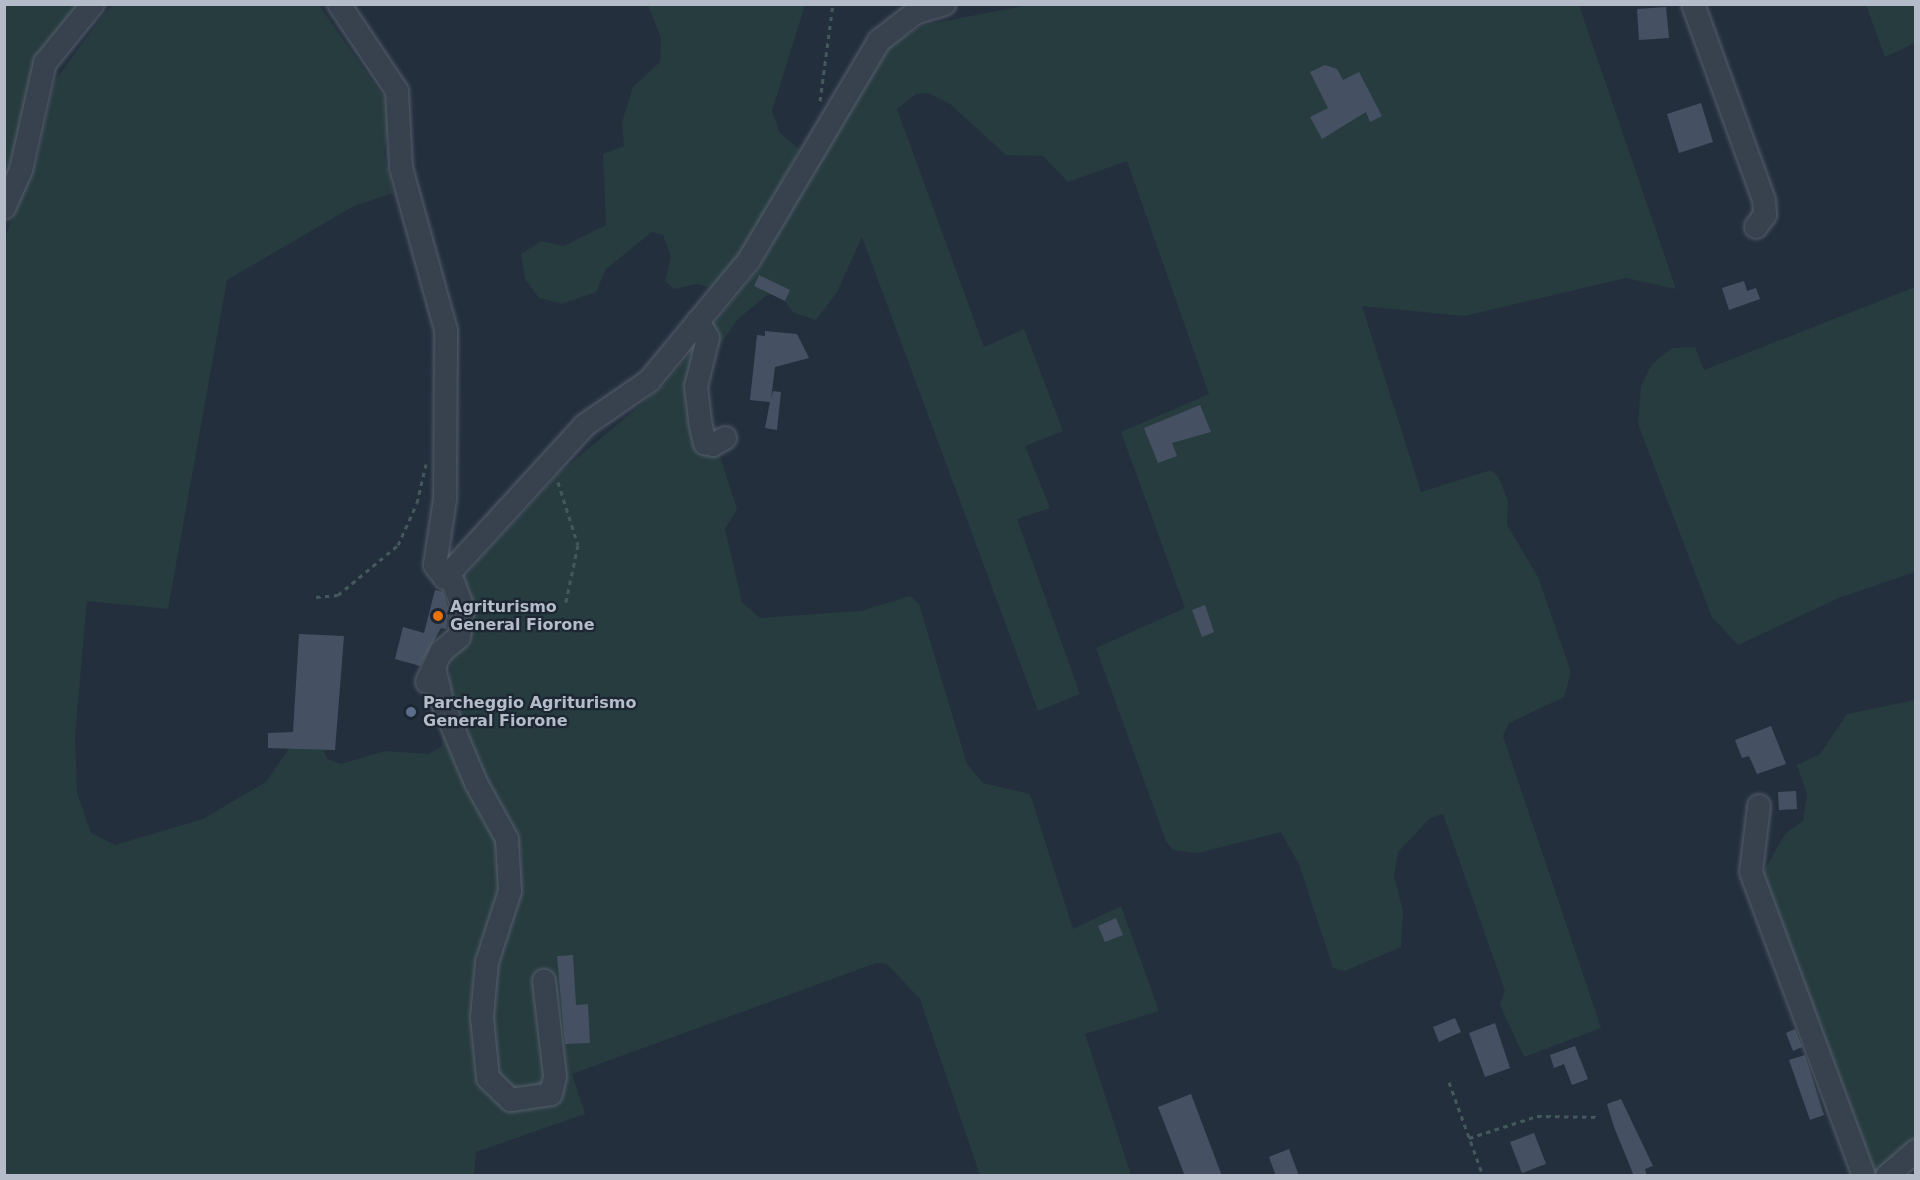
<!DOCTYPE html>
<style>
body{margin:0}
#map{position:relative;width:1920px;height:1180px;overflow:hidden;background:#242f3e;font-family:"DejaVu Sans",sans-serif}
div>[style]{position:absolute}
.green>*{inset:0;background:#263c3f}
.building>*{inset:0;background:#455162}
.path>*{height:3px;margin-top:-1.5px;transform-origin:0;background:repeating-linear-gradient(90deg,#44595c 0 4.5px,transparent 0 9px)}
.roads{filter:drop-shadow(0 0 2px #565f6c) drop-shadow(0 0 2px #565f6c)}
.minor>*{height:22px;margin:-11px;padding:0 11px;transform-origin:11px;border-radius:11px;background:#38414e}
.dots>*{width:16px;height:16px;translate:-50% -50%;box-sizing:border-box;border:3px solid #1d2633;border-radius:50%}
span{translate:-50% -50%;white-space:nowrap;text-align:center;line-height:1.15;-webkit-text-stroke:4.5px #1d2633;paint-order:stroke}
.poi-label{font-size:16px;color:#b4bcc9;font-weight:700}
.left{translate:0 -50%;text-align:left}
.frame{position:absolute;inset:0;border:6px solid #b4bcc9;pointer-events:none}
</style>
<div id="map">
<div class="green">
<i style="clip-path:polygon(1034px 4px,1579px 5px,1676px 289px,1626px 278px,1464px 316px,1362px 306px,1421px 492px,1491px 470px,1499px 478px,1508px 501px,1507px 525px,1538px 577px,1571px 672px,1564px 697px,1509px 723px,1503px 736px,1601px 1028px,1524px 1057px,1500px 1005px,1505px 991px,1443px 814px,1430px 818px,1398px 852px,1394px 876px,1403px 911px,1401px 947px,1345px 971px,1333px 968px,1299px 864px,1281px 832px,1198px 853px,1173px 850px,1166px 841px,1096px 648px,1185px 608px,1121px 432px,1209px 394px,1127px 161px,1068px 182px,1043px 156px,1006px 155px,950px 104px,928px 93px,916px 94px,897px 109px,984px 347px,1024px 329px,1063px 431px,1025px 446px,1050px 508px,1017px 519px,1080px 694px,1038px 711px,862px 237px,837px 292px,816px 320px,794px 313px,779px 294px,767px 295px,738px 319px,710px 359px,699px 392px,737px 509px,725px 529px,742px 602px,760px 618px,861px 611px,910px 596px,919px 604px,967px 764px,983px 783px,1030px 794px,1073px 929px,1121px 906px,1159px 1011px,1085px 1034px,1131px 1175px,980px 1175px,920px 999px,887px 964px,876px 963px,572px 1074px,585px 1114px,476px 1152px,474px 1175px,5px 1175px,4px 239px,37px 159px,54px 82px,103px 15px,113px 5px,319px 5px,385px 99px,390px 118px,384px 154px,393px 193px,354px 206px,227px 280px,168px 609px,87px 601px,75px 735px,77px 793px,91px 833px,115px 845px,203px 819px,266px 782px,292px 744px,318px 733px,327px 759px,341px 764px,385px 751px,429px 754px,442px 746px,460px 585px,474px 566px,558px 474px,663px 386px,760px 267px,840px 121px,892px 44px,924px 25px)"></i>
<i style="clip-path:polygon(5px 5px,82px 5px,33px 72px,5px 184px)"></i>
<i style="clip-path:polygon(648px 5px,805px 5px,772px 111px,780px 133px,799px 149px,755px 233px,714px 289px,697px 284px,674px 289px,665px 281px,671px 257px,663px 235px,652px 232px,606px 269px,596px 292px,562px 304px,539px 298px,525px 279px,521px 254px,541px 241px,564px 246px,606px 225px,603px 154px,624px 146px,622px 122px,633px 87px,660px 62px,661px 38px)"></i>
<i style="clip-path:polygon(1866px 5px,1915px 5px,1915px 43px,1885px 57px)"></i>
<i style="clip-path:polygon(1915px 287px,1915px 572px,1841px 597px,1738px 645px,1712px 617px,1638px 424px,1641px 386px,1652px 364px,1672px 348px,1695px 347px,1704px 370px)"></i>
<i style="clip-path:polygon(1915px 700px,1915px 1150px,1883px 1175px,1858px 1175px,1845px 1160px,1758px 881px,1785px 834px,1803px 821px,1807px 794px,1797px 765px,1820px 754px,1847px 714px)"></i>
</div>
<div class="building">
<i style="clip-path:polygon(1666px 7px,1669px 38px,1639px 40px,1637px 9px)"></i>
<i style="clip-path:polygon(1325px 65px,1337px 69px,1343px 80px,1359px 72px,1382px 116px,1370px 122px,1366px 112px,1322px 139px,1310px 117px,1328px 108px,1310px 72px)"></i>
<i style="clip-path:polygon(1701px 103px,1713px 142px,1679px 153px,1667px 114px)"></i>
<i style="clip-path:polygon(759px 275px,790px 290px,785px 301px,754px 286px)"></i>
<i style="clip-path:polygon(1744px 281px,1747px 291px,1756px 288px,1760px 299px,1729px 310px,1722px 288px)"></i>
<i style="clip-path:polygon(765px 331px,797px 334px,809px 358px,775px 367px,771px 399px,773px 391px,781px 392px,777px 430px,765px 428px,770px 402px,750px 400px,757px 335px,765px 336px)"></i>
<i style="clip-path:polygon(1200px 405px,1211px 432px,1172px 443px,1177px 456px,1158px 463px,1144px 428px)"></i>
<i style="clip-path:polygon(435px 590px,443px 592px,449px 610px,446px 629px,441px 628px,420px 666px,395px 659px,403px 627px,424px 633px)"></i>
<i style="clip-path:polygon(1205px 605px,1214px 632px,1202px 637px,1192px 610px)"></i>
<i style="clip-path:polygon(299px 634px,344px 636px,335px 750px,268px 748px,268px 733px,293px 732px)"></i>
<i style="clip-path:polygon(1771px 726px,1786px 764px,1757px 774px,1749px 756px,1742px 758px,1735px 740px)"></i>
<i style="clip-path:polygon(1796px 791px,1797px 809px,1779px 810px,1778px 792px)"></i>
<i style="clip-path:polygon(1116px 918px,1123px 935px,1105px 942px,1098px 926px)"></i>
<i style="clip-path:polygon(573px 955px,576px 1005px,588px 1004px,590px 1043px,565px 1044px,557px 956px)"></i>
<i style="clip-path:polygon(1455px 1018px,1461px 1032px,1439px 1042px,1433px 1027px)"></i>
<i style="clip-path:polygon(1495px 1023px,1510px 1068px,1485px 1077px,1469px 1033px)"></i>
<i style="clip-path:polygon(1795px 1029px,1802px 1047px,1793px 1051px,1786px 1033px)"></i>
<i style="clip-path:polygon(1575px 1046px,1588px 1079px,1572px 1085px,1564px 1064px,1554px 1068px,1550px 1055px)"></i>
<i style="clip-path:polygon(1805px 1055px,1824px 1115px,1810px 1120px,1789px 1060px)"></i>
<i style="clip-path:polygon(1191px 1094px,1222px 1176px,1185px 1176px,1158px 1107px)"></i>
<i style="clip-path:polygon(1621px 1099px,1653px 1166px,1645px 1169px,1647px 1176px,1634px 1176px,1614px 1127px,1607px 1104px)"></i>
<i style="clip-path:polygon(1534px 1133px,1546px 1164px,1522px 1173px,1510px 1142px)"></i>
<i style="clip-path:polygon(1289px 1149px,1299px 1176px,1276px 1176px,1269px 1157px)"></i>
</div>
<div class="path">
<i style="left:820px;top:101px;width:98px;rotate:-82.4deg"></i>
<i style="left:558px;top:482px;width:66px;rotate:72.4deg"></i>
<i style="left:578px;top:545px;width:62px;rotate:102deg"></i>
<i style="left:316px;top:597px;width:22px;rotate:-5deg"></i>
<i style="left:338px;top:595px;width:78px;rotate:-39.8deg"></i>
<i style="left:398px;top:545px;width:46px;rotate:-65.7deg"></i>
<i style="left:417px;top:503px;width:40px;rotate:-77deg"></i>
<i style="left:1449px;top:1082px;width:100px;rotate:70.1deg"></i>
<i style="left:1469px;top:1138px;width:71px;rotate:-17.9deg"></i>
<i style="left:1537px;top:1116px;width:61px;rotate:0.9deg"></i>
</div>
<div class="roads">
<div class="minor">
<i style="left:339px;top:4px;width:105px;rotate:56.3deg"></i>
<i style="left:397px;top:91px;width:77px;rotate:87deg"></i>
<i style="left:401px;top:168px;width:168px;rotate:74.5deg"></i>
<i style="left:446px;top:330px;width:169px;rotate:90.3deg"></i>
<i style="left:445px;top:499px;width:67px;rotate:98.6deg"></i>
<i style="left:435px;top:565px;width:16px;rotate:52deg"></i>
<i style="left:445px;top:578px;width:207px;rotate:-47.5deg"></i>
<i style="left:585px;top:425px;width:78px;rotate:-34.5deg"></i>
<i style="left:649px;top:381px;width:157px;rotate:-50.4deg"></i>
<i style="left:749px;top:260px;width:255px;rotate:-59.3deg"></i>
<i style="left:879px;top:41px;width:46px;rotate:-37.9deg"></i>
<i style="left:915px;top:13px;width:31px;rotate:-17deg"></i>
<i style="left:1693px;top:4px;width:208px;rotate:70.1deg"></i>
<i style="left:1764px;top:200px;width:15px;rotate:86deg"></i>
<i style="left:1765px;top:215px;width:15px;rotate:127deg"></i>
<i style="left:4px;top:208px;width:42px;rotate:-65.9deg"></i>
<i style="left:21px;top:170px;width:110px;rotate:-77.4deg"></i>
<i style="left:45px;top:63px;width:76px;rotate:-50.9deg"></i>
<i style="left:698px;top:321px;width:20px;rotate:60deg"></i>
<i style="left:708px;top:338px;width:50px;rotate:103.8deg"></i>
<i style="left:696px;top:387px;width:35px;rotate:83deg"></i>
<i style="left:700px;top:422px;width:22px;rotate:77deg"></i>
<i style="left:705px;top:443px;width:8px;rotate:14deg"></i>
<i style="left:713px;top:445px;width:14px;rotate:-30deg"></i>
<i style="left:435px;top:671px;width:32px;rotate:77deg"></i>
<i style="left:442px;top:702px;width:88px;rotate:67.2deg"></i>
<i style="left:476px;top:783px;width:64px;rotate:61deg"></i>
<i style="left:507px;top:839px;width:52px;rotate:86.7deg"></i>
<i style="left:510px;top:891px;width:75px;rotate:107.9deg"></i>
<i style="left:487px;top:962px;width:55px;rotate:95.2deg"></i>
<i style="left:482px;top:1017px;width:61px;rotate:84.4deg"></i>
<i style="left:488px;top:1078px;width:32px;rotate:44deg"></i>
<i style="left:511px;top:1100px;width:40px;rotate:-8.5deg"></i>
<i style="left:551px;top:1094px;width:18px;rotate:-77deg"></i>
<i style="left:555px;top:1076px;width:96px;rotate:-96.6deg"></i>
<i style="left:427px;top:682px;width:33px;rotate:-65deg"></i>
<i style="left:441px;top:652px;width:23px;rotate:-40deg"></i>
<i style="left:459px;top:637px;width:29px;rotate:-82deg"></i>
<i style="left:463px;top:608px;width:34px;rotate:-111deg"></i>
<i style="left:1759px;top:806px;width:66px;rotate:96.9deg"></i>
<i style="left:1751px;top:872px;width:324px;rotate:69.6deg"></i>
<i style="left:1887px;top:1176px;width:38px;rotate:-41deg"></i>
</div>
</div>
<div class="dots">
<i style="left:438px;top:616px;background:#e8710a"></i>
<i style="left:411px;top:712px;background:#5c6f8a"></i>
</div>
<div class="poi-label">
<span class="left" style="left:450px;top:616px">Agriturismo<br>General Fiorone</span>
<span class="left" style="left:423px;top:712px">Parcheggio Agriturismo<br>General Fiorone</span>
</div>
<div class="frame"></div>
</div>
